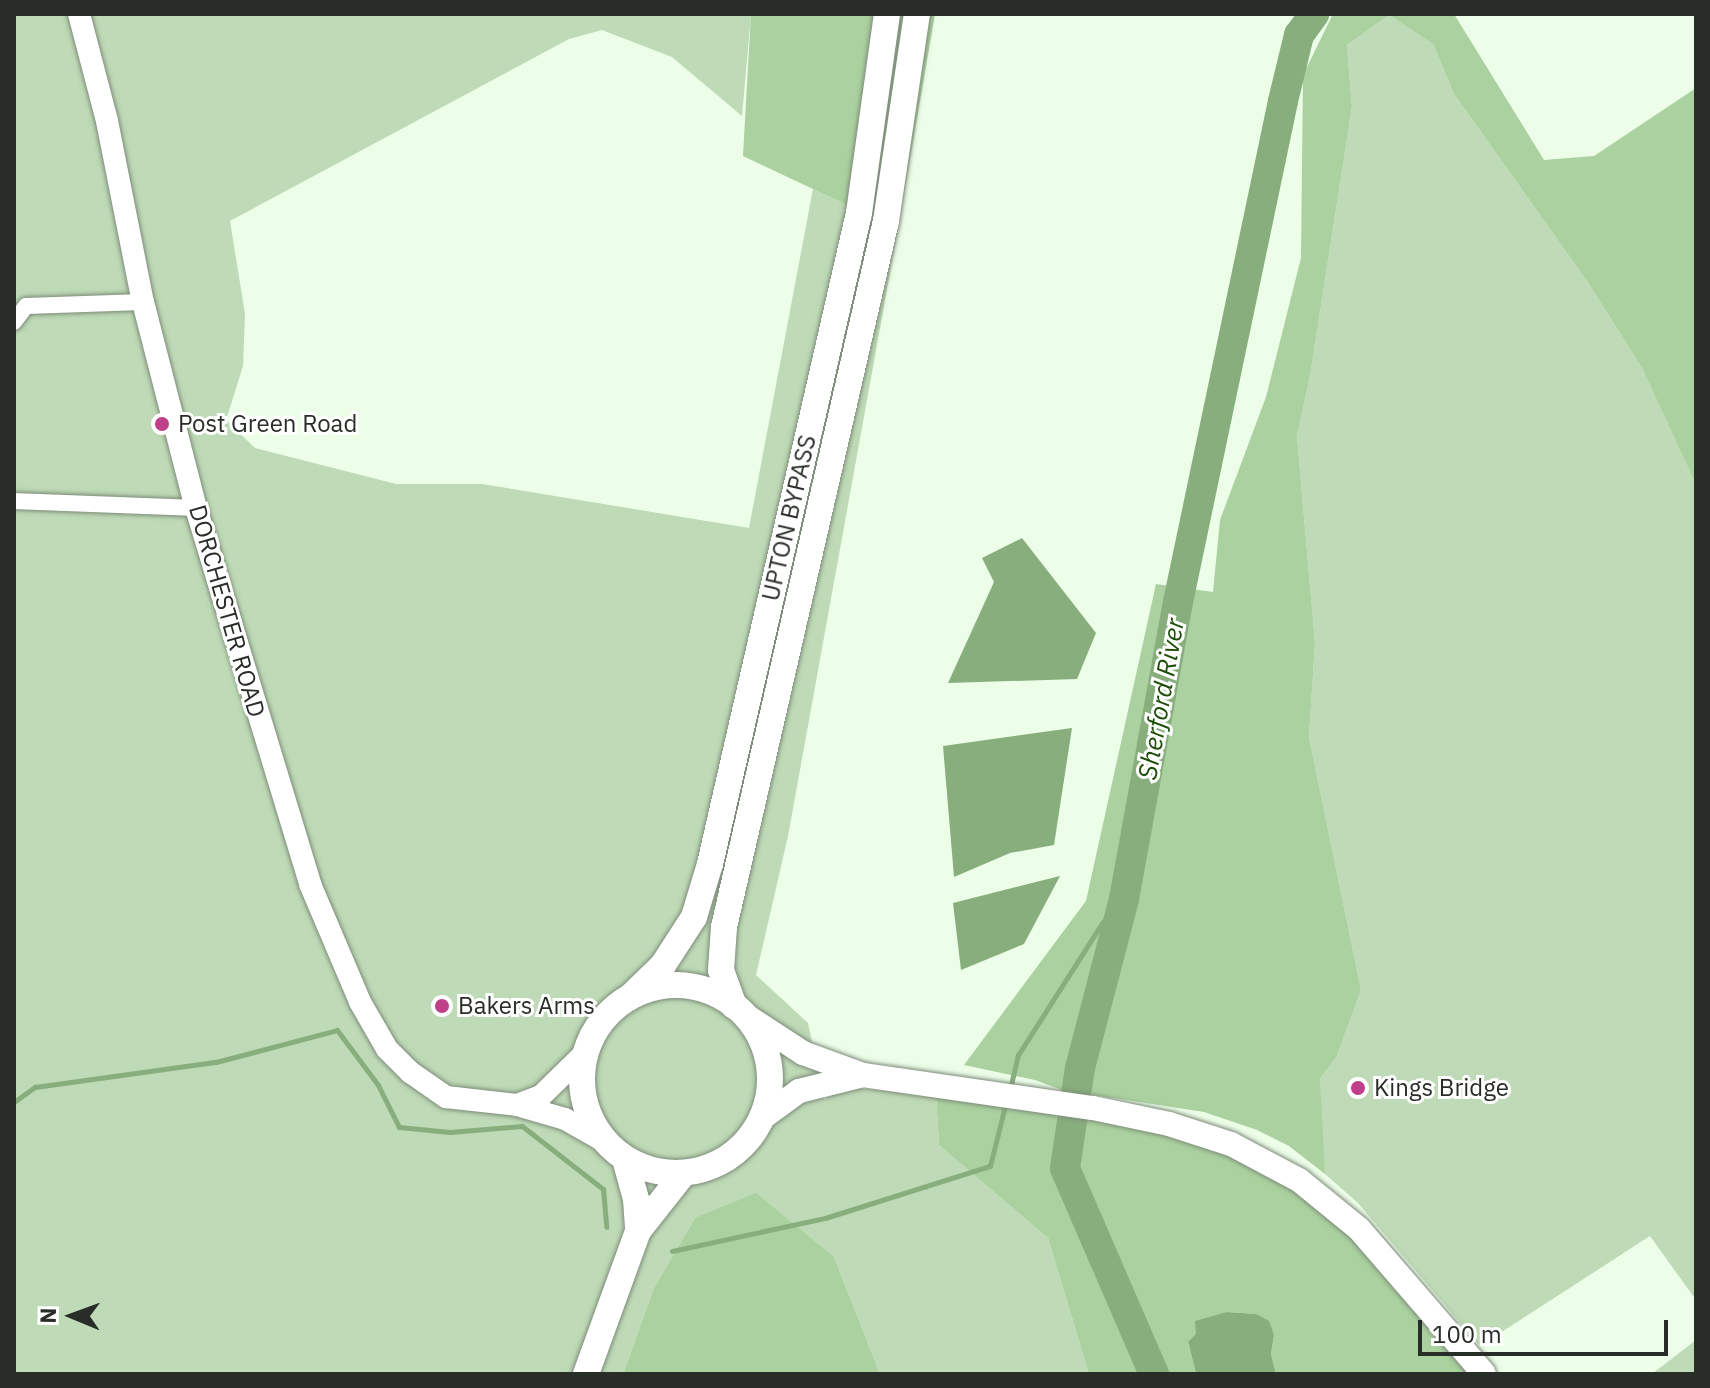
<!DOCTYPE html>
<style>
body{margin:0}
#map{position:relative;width:1710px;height:1388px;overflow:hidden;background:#ecfde8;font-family:"IBM Plex Sans",sans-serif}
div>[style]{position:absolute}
.green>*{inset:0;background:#bedab6}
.forest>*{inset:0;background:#aad19f}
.water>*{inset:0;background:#88ae7d}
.stream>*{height:5px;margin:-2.5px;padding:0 2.5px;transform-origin:2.5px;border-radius:2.5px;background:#88ae7d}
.river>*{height:30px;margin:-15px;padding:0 15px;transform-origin:15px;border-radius:15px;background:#88ae7d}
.roads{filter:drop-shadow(0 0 2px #7e8c7a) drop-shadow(0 0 2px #7e8c7a)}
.minor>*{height:16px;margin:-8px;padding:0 8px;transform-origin:8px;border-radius:8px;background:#fff}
.secondary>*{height:22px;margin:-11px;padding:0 11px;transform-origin:11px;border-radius:11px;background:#fff}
.primary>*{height:24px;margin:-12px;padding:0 12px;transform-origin:12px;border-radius:12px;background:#fff}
.trunk>*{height:26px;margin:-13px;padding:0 13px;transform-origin:13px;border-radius:13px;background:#fff}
.trunk>.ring{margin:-13px;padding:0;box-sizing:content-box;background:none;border:26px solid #fff;border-radius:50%}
.dots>*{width:22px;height:22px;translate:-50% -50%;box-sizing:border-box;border:4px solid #fff;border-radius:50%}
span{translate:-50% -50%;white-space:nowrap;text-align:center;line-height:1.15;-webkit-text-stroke:6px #fff;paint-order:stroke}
.poi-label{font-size:24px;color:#282e27}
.left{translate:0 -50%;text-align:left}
.street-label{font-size:24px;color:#282e27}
.water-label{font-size:26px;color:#1c4e08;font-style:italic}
.frame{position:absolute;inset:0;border:16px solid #282e27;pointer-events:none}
.north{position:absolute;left:32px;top:1276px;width:80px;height:80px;-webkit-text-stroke:6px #fff;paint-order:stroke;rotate:271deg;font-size:22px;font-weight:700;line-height:32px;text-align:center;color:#282e27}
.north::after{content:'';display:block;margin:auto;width:28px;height:36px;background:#282e27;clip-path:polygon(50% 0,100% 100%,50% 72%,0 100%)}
.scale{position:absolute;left:1418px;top:1320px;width:250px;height:36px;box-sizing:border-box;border:4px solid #282e27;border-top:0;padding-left:10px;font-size:24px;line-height:28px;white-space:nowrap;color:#282e27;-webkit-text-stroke:6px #fff;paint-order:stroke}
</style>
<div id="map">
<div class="green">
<i style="clip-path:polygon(14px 14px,751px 14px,742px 116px,672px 57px,602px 30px,569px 39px,230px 221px,245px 314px,243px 366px,226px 420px,255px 448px,396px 484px,482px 484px,749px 528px,813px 189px,898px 229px,788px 836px,756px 975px,808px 1023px,824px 1100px,842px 1087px,936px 1095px,939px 1145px,1048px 1238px,1089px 1374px,880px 1374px,834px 1257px,695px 1218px,654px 1288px,623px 1374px,14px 1374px)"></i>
<i style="clip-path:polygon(1389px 15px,1433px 44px,1454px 94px,1587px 281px,1642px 368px,1696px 485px,1696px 1300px,1650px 1236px,1480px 1346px,1358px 1203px,1325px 1174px,1321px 1129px,1320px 1079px,1337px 1056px,1361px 990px,1309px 737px,1315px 643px,1297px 436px,1310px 376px,1352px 107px,1347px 45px)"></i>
<i style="clip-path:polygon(1696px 1340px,1696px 1374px,1652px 1374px)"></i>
</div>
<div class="forest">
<i style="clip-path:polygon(751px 14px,935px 14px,898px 229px,743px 156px)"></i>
<i style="clip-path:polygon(1333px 14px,1454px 14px,1544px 160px,1594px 156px,1696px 88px,1696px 485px,1642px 368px,1587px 281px,1454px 94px,1433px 44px,1389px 15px,1347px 45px,1352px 107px,1310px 376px,1297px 436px,1315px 643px,1309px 737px,1361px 990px,1337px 1056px,1320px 1079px,1325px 1174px,1289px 1146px,1257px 1130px,1204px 1112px,1062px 1090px,1035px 1080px,964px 1065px,1086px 901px,1156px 584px,1213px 592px,1220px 520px,1266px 397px,1301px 258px,1303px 75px)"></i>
<i style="clip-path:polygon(936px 1095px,1138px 1125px,1202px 1143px,1289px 1184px,1339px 1222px,1471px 1374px,1276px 1374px,1271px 1354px,1274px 1335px,1256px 1314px,1227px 1312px,1188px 1343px,1196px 1374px,1089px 1374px,1048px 1238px,939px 1145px)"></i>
<i style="clip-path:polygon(756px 1193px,834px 1257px,880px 1374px,623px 1374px,654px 1288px,695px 1218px)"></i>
</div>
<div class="water">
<i style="clip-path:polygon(1022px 538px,1096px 633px,1077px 679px,948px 683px,994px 582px,982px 558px)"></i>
<i style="clip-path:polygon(1072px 728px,1054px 845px,1010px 853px,954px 877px,943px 746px)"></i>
<i style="clip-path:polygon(1060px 876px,1024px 944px,961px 970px,953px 903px)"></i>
<i style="clip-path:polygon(1227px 1312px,1256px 1314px,1269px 1321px,1274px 1335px,1271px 1354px,1276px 1374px,1196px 1374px,1188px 1342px,1196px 1334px,1195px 1321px)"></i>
</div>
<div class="stream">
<i style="left:1310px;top:14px;width:4px;rotate:14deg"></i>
<i style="left:1010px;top:1089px;width:35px;rotate:-77deg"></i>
<i style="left:1018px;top:1055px;width:156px;rotate:-57.5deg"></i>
<i style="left:1102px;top:923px;width:33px;rotate:-47deg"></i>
<i style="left:14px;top:1102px;width:26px;rotate:-36deg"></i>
<i style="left:35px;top:1087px;width:183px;rotate:-7.9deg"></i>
<i style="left:216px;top:1062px;width:125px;rotate:-14.8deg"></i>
<i style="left:337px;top:1030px;width:69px;rotate:53.3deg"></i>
<i style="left:378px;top:1085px;width:47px;rotate:63.4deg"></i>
<i style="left:399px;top:1127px;width:51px;rotate:5.6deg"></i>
<i style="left:450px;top:1132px;width:72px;rotate:-4.8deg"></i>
<i style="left:522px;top:1126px;width:103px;rotate:37.9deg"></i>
<i style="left:603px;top:1189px;width:38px;rotate:85deg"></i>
<i style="left:672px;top:1251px;width:157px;rotate:-12.2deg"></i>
<i style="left:825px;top:1218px;width:173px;rotate:-17.5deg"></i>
<i style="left:990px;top:1166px;width:66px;rotate:-76deg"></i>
</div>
<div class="river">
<i style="left:1154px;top:1374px;width:224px;rotate:-113.4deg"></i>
<i style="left:1065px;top:1168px;width:101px;rotate:-81.5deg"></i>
<i style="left:1080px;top:1068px;width:175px;rotate:-75.4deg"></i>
<i style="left:1124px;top:899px;width:302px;rotate:-79.7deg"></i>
<i style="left:1178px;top:602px;width:512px;rotate:-78.16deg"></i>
<i style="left:1283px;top:101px;width:68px;rotate:-76.4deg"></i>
<i style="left:1299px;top:35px;width:26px;rotate:-54deg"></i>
</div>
<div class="roads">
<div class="minor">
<i style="left:14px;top:322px;width:20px;rotate:-53deg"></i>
<i style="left:26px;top:306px;width:117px;rotate:-2deg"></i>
<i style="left:14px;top:501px;width:182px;rotate:2.2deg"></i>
</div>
<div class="secondary">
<i style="left:79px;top:14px;width:111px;rotate:75.3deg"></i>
<i style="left:107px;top:121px;width:185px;rotate:78.8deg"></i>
<i style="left:143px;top:302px;width:213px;rotate:75.6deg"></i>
<i style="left:196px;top:508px;width:393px;rotate:73.1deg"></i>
<i style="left:310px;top:884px;width:128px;rotate:67deg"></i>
<i style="left:360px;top:1002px;width:54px;rotate:60.1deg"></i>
<i style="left:387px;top:1049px;width:33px;rotate:45deg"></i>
<i style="left:410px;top:1072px;width:44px;rotate:34.8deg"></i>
<i style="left:446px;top:1097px;width:71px;rotate:6.4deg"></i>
<i style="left:517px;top:1105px;width:50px;rotate:16.3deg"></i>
<i style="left:565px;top:1119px;width:45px;rotate:29.4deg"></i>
<i style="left:517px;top:1105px;width:26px;rotate:-21deg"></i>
<i style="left:541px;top:1096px;width:62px;rotate:-44.3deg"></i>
</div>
<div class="primary">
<i style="left:748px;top:1017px;width:66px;rotate:33.2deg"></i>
<i style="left:803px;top:1053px;width:64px;rotate:20.1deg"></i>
<i style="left:863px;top:1075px;width:232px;rotate:8.2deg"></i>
<i style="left:1093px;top:1108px;width:78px;rotate:11.9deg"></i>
<i style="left:1169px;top:1124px;width:65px;rotate:17.9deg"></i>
<i style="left:1231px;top:1144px;width:77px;rotate:27.9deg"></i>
<i style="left:1299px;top:1180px;width:77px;rotate:39.2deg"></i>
<i style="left:1359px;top:1229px;width:191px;rotate:49.2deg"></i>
<i style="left:762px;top:1118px;width:46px;rotate:-36.1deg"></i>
<i style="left:799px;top:1091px;width:66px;rotate:-14deg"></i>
</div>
<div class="trunk">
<i class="ring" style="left:582px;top:985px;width:162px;height:162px"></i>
<i style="left:630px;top:997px;width:46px;rotate:-44.1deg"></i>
<i style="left:663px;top:965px;width:57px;rotate:-57.1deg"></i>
<i style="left:694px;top:917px;width:55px;rotate:-73.2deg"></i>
<i style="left:710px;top:864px;width:668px;rotate:-77.11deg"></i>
<i style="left:859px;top:213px;width:201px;rotate:-82deg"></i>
<i style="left:734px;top:1006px;width:38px;rotate:-110deg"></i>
<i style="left:721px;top:970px;width:43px;rotate:-86deg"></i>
<i style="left:724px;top:927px;width:724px;rotate:-77.08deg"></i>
<i style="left:886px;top:221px;width:209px;rotate:-81.5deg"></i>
<i style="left:625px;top:1159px;width:41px;rotate:74.6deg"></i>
<i style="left:636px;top:1199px;width:32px;rotate:86deg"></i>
<i style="left:586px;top:1374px;width:152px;rotate:-70deg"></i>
<i style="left:638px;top:1231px;width:73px;rotate:-51.7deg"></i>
</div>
</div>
<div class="dots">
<i style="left:162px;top:424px;background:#c03f89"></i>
<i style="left:442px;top:1006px;background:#c03f89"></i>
<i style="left:1358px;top:1088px;background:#c03f89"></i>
</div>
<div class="poi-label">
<span class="left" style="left:178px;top:424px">Post Green Road</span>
<span class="left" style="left:458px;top:1006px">Bakers Arms</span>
<span class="left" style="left:1374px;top:1088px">Kings Bridge</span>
</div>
<div class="street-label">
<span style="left:789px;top:518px;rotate:-77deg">UPTON BYPASS</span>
<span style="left:227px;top:611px;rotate:74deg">DORCHESTER ROAD</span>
</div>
<div class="water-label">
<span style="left:1161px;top:699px;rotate:-80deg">Sherford River</span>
</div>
<div class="frame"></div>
<div class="north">N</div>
<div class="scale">100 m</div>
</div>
